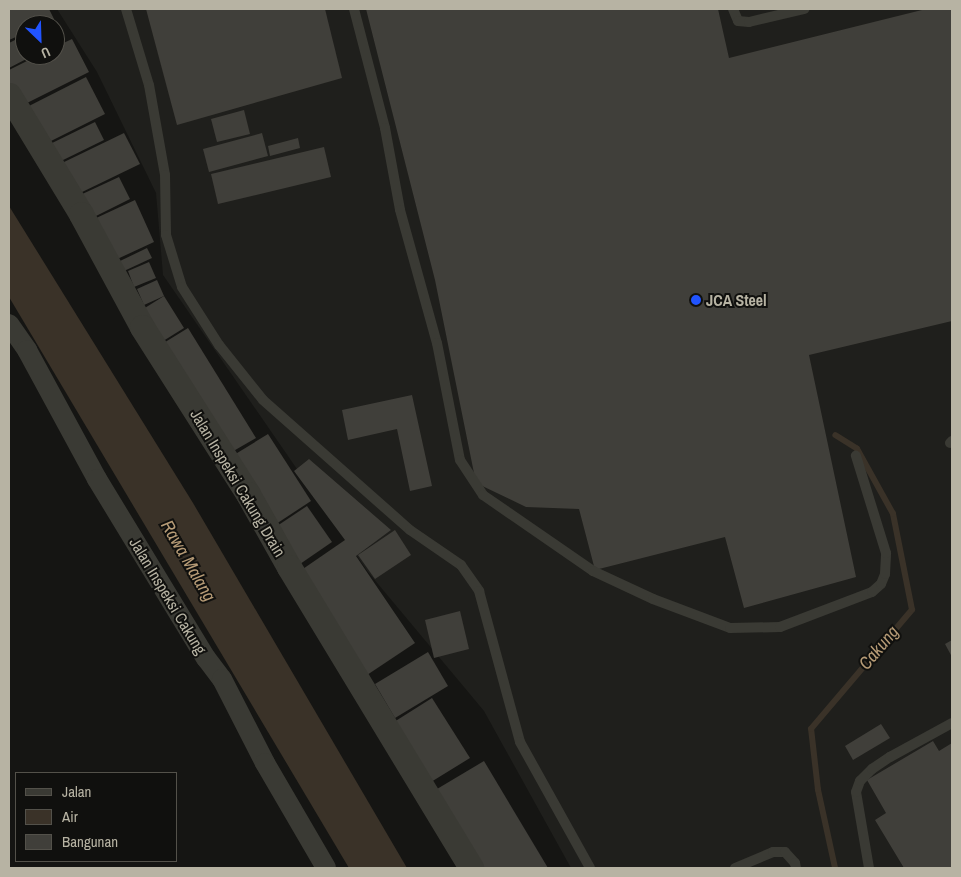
<!DOCTYPE html>
<style>
body{margin:0}
#map{position:relative;width:961px;height:877px;overflow:hidden;background:#151513;font-family:"Archivo Narrow",sans-serif}
div>[style]{position:absolute}
.built>*{inset:0;background:#1f1f1c}
.water>*{inset:0;background:#3a3228}
.stream>*{height:5.5px;margin:-2.75px;padding:0 2.75px;transform-origin:2.75px;border-radius:2.75px;background:#3a3228}
.building>*{inset:0;background:#403f3a}
.service>*{height:10px;margin:-5px;padding:0 5px;transform-origin:5px;border-radius:5px;background:#3a3a34}
.minor>*{height:20px;margin:-10px;padding:0 10px;transform-origin:10px;border-radius:10px;background:#3a3a34}
.tertiary>*{height:25px;margin:-12.5px;padding:0 12.5px;transform-origin:12.5px;border-radius:12.5px;background:#3a3a34}
.dots>*{width:14px;height:14px;translate:-50% -50%;box-sizing:border-box;border:2px solid #10100e;border-radius:50%}
span{translate:-50% -50%;white-space:nowrap;text-align:center;line-height:1.15;-webkit-text-stroke:4px #10100e;paint-order:stroke}
.poi-label{font-size:16px;color:#b7b3a3;font-weight:700}
.left{translate:0 -50%;text-align:left}
.street-label{font-size:16px;color:#b7b3a3}
.water-label{font-size:18px;color:#b69b76;font-style:italic}
.frame{position:absolute;inset:0;border:10px solid #b7b3a3;pointer-events:none}
.legend{position:absolute;left:15px;top:772px;width:162px;height:90px;box-sizing:border-box;background:#10100e;border:1px solid #53514a;margin:0;padding:6px 9px;list-style:none;font-size:15px;color:#b7b3a3}
.legend li{display:flex;align-items:center;gap:10px;height:25px}
.legend b{width:25px;border:1px solid #53514a}
.north{position:absolute;left:15px;top:15px;width:50px;height:50px;box-sizing:border-box;background:#10100e;border:1px solid #53514a;border-radius:50%;rotate:156deg;font-size:14px;font-weight:700;line-height:20px;text-align:center;color:#b7b3a3}
.north::after{content:'';display:block;margin:auto;width:18px;height:22px;background:#2154ff;clip-path:polygon(50% 0,100% 100%,50% 72%,0 100%)}
</style>
<div id="map">
<div class="built">
<i style="clip-path:polygon(57px 9px,952px 9px,952px 868px,571px 868px,484px 711px,368px 572px,163px 275px,156px 193px,97px 72px)"></i>
</div>
<div class="water">
<i style="clip-path:polygon(9px 206px,193px 503px,407px 868px,349px 868px,9px 297px)"></i>
</div>
<div class="stream">
<i style="left:835px;top:868px;width:80px;rotate:-102.3deg"></i>
<i style="left:818px;top:790px;width:61px;rotate:-96.5deg"></i>
<i style="left:811px;top:729px;width:156px;rotate:-49.7deg"></i>
<i style="left:912px;top:610px;width:98px;rotate:-101.2deg"></i>
<i style="left:893px;top:514px;width:74px;rotate:-119deg"></i>
<i style="left:857px;top:449px;width:25px;rotate:-148deg"></i>
</div>
<div class="building">
<i style="clip-path:polygon(10px 9px,49px 9px,54px 19px,41px 25px,25px 25px,25px 33px,9px 40px)"></i>
<i style="clip-path:polygon(146px 9px,325px 9px,342px 78px,177px 125px)"></i>
<i style="clip-path:polygon(366px 9px,718px 9px,729px 58px,926px 9px,952px 9px,952px 321px,809px 355px,856px 577px,744px 608px,725px 537px,595px 570px,579px 509px,526px 507px,476px 483px,435px 280px)"></i>
<i style="clip-path:polygon(55px 27px,62px 41px,55px 44px)"></i>
<i style="clip-path:polygon(25px 35px,25px 55px,34px 55px,9px 68px,9px 43px)"></i>
<i style="clip-path:polygon(72px 39px,89px 72px,21px 106px,9px 82px,9px 70px,39px 55px,55px 55px,55px 47px)"></i>
<i style="clip-path:polygon(86px 77px,105px 114px,45px 144px,27px 107px)"></i>
<i style="clip-path:polygon(244px 110px,250px 134px,217px 142px,211px 119px)"></i>
<i style="clip-path:polygon(95px 122px,104px 140px,57px 163px,48px 145px)"></i>
<i style="clip-path:polygon(124px 133px,140px 164px,78px 194px,62px 163px)"></i>
<i style="clip-path:polygon(262px 133px,268px 156px,209px 172px,203px 149px)"></i>
<i style="clip-path:polygon(298px 138px,300px 148px,270px 156px,268px 146px)"></i>
<i style="clip-path:polygon(324px 147px,331px 177px,218px 204px,211px 174px)"></i>
<i style="clip-path:polygon(119px 177px,130px 199px,90px 219px,78px 196px)"></i>
<i style="clip-path:polygon(135px 200px,154px 242px,113px 261px,94px 219px)"></i>
<i style="clip-path:polygon(147px 248px,152px 258px,124px 271px,120px 261px)"></i>
<i style="clip-path:polygon(149px 262px,156px 278px,134px 287px,128px 271px)"></i>
<i style="clip-path:polygon(157px 280px,164px 296px,144px 305px,137px 289px)"></i>
<i style="clip-path:polygon(164px 296px,184px 328px,160px 343px,140px 311px)"></i>
<i style="clip-path:polygon(188px 328px,256px 438px,230px 453px,162px 344px)"></i>
<i style="clip-path:polygon(412px 395px,432px 486px,410px 491px,397px 429px,348px 440px,342px 410px)"></i>
<i style="clip-path:polygon(268px 434px,311px 501px,273px 526px,229px 458px)"></i>
<i style="clip-path:polygon(309px 459px,391px 530px,356px 556px,415px 643px,367px 675px,297px 573px,345px 540px,294px 471px)"></i>
<i style="clip-path:polygon(307px 506px,332px 542px,300px 564px,274px 528px)"></i>
<i style="clip-path:polygon(395px 530px,411px 555px,375px 579px,358px 555px)"></i>
<i style="clip-path:polygon(460px 611px,469px 649px,434px 658px,425px 620px)"></i>
<i style="clip-path:polygon(952px 640px,952px 657px,945px 644px)"></i>
<i style="clip-path:polygon(428px 652px,448px 686px,395px 718px,375px 684px)"></i>
<i style="clip-path:polygon(432px 698px,470px 758px,431px 782px,394px 722px)"></i>
<i style="clip-path:polygon(881px 724px,890px 738px,853px 760px,845px 746px)"></i>
<i style="clip-path:polygon(933px 741px,939px 751px,952px 743px,952px 868px,904px 868px,875px 820px,886px 813px,867px 780px)"></i>
<i style="clip-path:polygon(484px 761px,548px 868px,484px 868px,437px 789px)"></i>
</div>
<div class="service">
<i style="left:126px;top:9px;width:79px;rotate:73.2deg"></i>
<i style="left:149px;top:85px;width:91px;rotate:79.9deg"></i>
<i style="left:165px;top:175px;width:60px;rotate:89deg"></i>
<i style="left:166px;top:235px;width:54px;rotate:72.9deg"></i>
<i style="left:182px;top:287px;width:69px;rotate:57.5deg"></i>
<i style="left:219px;top:345px;width:70px;rotate:51.3deg"></i>
<i style="left:263px;top:400px;width:196px;rotate:41.5deg"></i>
<i style="left:410px;top:530px;width:62px;rotate:34.5deg"></i>
<i style="left:461px;top:565px;width:32px;rotate:55deg"></i>
<i style="left:479px;top:591px;width:156px;rotate:74.8deg"></i>
<i style="left:520px;top:742px;width:144px;rotate:60.9deg"></i>
<i style="left:354px;top:9px;width:123px;rotate:75.4deg"></i>
<i style="left:385px;top:128px;width:83px;rotate:79.6deg"></i>
<i style="left:400px;top:210px;width:138px;rotate:74.5deg"></i>
<i style="left:437px;top:343px;width:119px;rotate:78.9deg"></i>
<i style="left:460px;top:460px;width:42px;rotate:56.7deg"></i>
<i style="left:483px;top:495px;width:134px;rotate:34.6deg"></i>
<i style="left:593px;top:571px;width:66px;rotate:25deg"></i>
<i style="left:653px;top:599px;width:82px;rotate:20.6deg"></i>
<i style="left:730px;top:628px;width:50px;rotate:-1.1deg"></i>
<i style="left:780px;top:627px;width:98px;rotate:-20.8deg"></i>
<i style="left:872px;top:592px;width:12px;rotate:-42deg"></i>
<i style="left:881px;top:584px;width:11px;rotate:-68deg"></i>
<i style="left:885px;top:574px;width:21px;rotate:-87deg"></i>
<i style="left:886px;top:553px;width:102px;rotate:-107.2deg"></i>
<i style="left:733px;top:9px;width:13px;rotate:67deg"></i>
<i style="left:738px;top:21px;width:11px;rotate:5deg"></i>
<i style="left:749px;top:22px;width:57px;rotate:-13.3deg"></i>
<i style="left:950px;top:443px;width:3px;rotate:-45deg"></i>
<i style="left:735px;top:868px;width:41px;rotate:-22.8deg"></i>
<i style="left:773px;top:852px;width:12px"></i>
<i style="left:785px;top:852px;width:15px;rotate:48deg"></i>
<i style="left:795px;top:863px;width:5px;rotate:79deg"></i>
<i style="left:869px;top:868px;width:77px;rotate:-99.7deg"></i>
<i style="left:856px;top:792px;width:12px;rotate:-70deg"></i>
<i style="left:860px;top:781px;width:17px;rotate:-45deg"></i>
<i style="left:872px;top:769px;width:22px;rotate:-34deg"></i>
<i style="left:890px;top:757px;width:71px;rotate:-28.7deg"></i>
</div>
<div class="minor">
<i style="left:9px;top:324px;width:32px;rotate:55deg"></i>
<i style="left:27px;top:350px;width:147px;rotate:61.5deg"></i>
<i style="left:97px;top:479px;width:210px;rotate:58.7deg"></i>
<i style="left:206px;top:658px;width:26px;rotate:53deg"></i>
<i style="left:222px;top:679px;width:94px;rotate:62.9deg"></i>
<i style="left:265px;top:763px;width:121px;rotate:59.8deg"></i>
</div>
<div class="tertiary">
<i style="left:9px;top:95px;width:139px;rotate:58.8deg"></i>
<i style="left:81px;top:214px;width:128px;rotate:61.6deg"></i>
<i style="left:142px;top:327px;width:198px;rotate:57.6deg"></i>
<i style="left:248px;top:494px;width:84px;rotate:60.7deg"></i>
<i style="left:289px;top:567px;width:352px;rotate:58.8deg"></i>
</div>
<div class="dots">
<i style="left:696px;top:300px;background:#2154ff"></i>
</div>
<div class="poi-label">
<span class="left" style="left:706px;top:300px">JCA Steel</span>
</div>
<div class="street-label">
<span style="left:238px;top:483px;rotate:59deg">Jalan Inspeksi Cakung Drain</span>
<span style="left:168px;top:596px;rotate:59deg">Jalan Inspeksi Cakung</span>
</div>
<div class="water-label">
<span style="left:188px;top:561px;rotate:60deg">Rawa Malang</span>
<span style="left:879px;top:648px;rotate:-50deg">Cakung</span>
</div>
<div class="frame"></div>
<ul class="legend">
<li><b style="height:6px;background:#3a3a34"></b>Jalan</li>
<li><b style="height:14px;background:#3a3228"></b>Air</li>
<li><b style="height:14px;background:#403f3a"></b>Bangunan</li>
</ul>
<div class="north">U</div>
</div>
